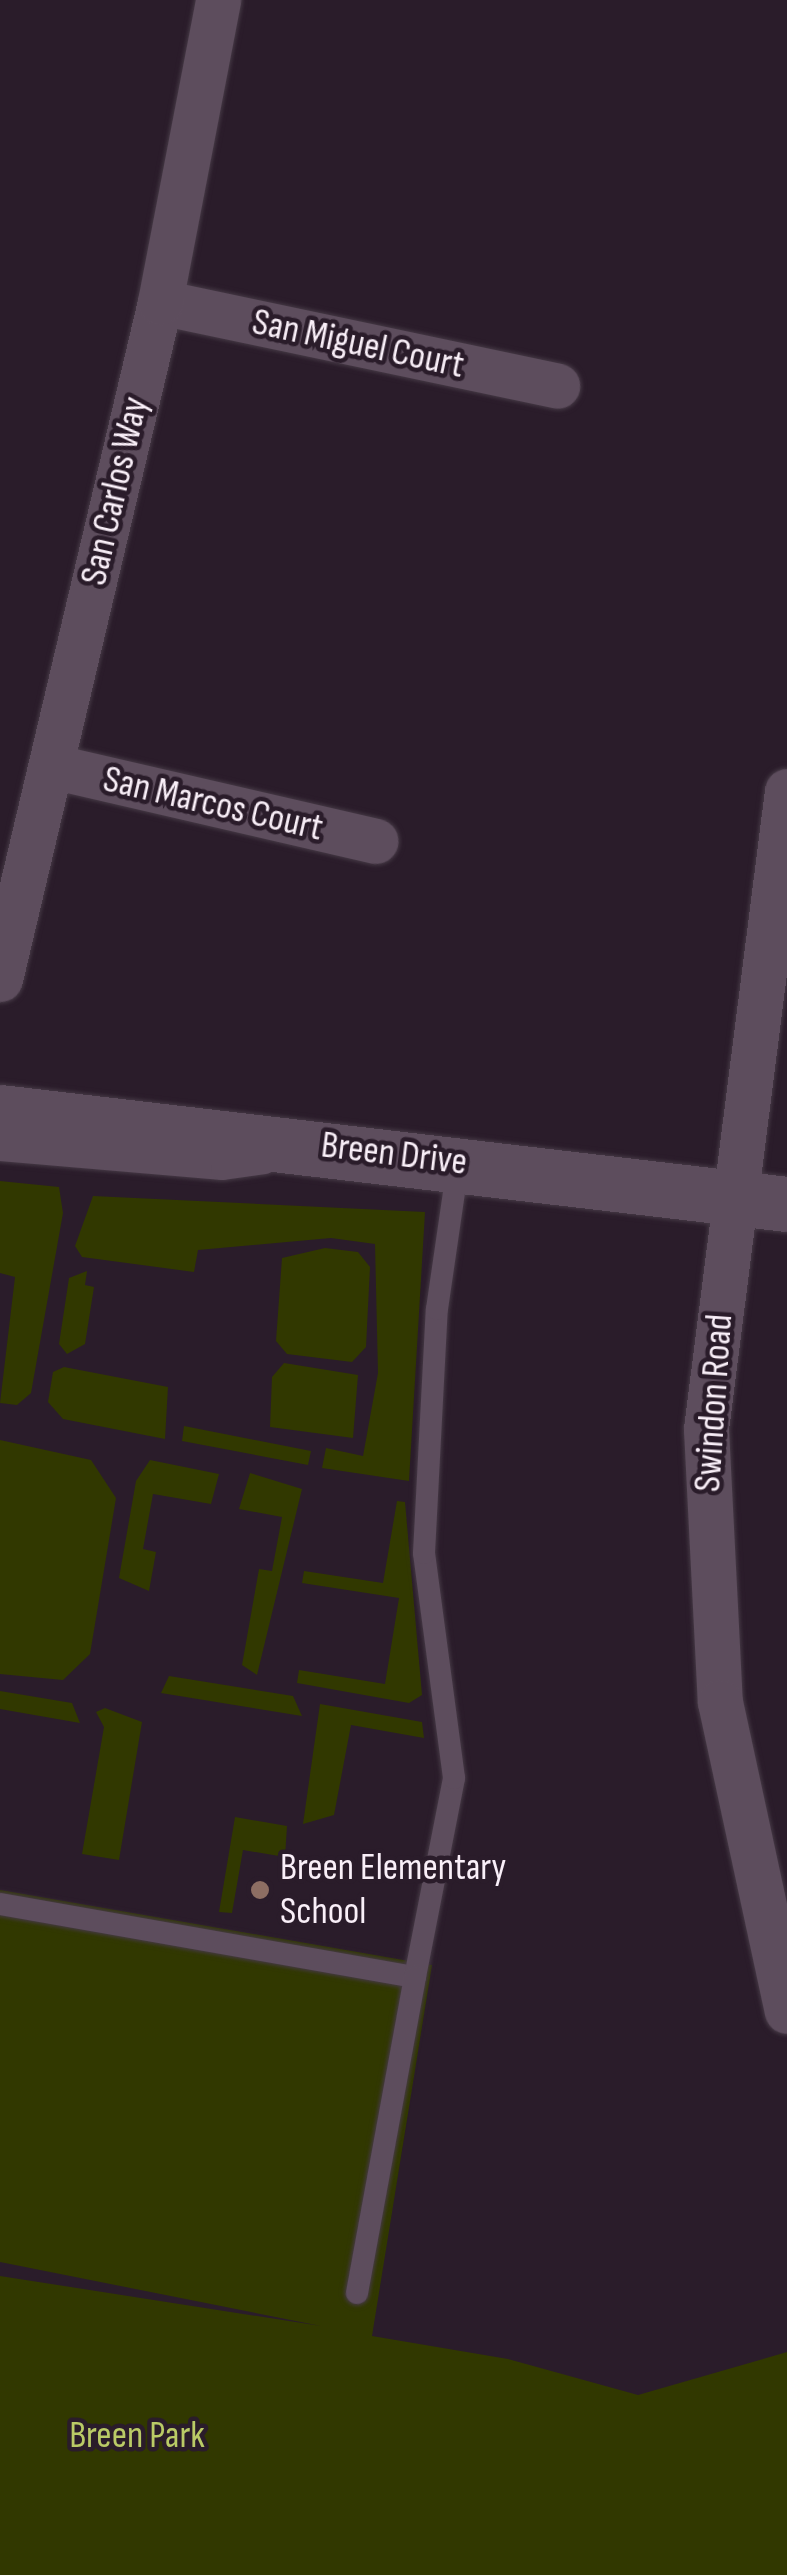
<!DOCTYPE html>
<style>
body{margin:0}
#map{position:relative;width:787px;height:2575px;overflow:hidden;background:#2a1c2a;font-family:"Sofia Sans Condensed",sans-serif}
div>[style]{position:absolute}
.green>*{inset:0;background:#313800}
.roads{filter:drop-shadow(0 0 2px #453945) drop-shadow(0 0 2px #453945)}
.service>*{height:22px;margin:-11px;padding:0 11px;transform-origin:11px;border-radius:11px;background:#5d4d5d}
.minor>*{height:45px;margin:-22.5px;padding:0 22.5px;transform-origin:22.5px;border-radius:22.5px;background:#5d4d5d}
.tertiary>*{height:55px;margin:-27.5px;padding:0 27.5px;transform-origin:27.5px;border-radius:27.5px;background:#5d4d5d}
.dots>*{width:28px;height:28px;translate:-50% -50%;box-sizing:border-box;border:5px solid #2a1c2a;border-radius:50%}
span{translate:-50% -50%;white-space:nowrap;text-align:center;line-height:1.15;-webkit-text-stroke:9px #2a1c2a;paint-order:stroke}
.street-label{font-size:38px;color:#f9eff8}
.poi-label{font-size:38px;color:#f9eff8}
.left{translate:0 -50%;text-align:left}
.park-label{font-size:38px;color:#bacb66}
</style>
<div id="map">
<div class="green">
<i style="clip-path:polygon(0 1181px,59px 1187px,63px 1213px,31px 1393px,17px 1405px,0 1403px,15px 1277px,0 1273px)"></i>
<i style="clip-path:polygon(93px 1196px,425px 1212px,409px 1481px,322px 1468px,326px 1448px,363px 1456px,378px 1373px,375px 1244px,331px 1238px,198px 1250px,194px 1272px,82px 1257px,75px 1246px)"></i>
<i style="clip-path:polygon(325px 1248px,358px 1252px,370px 1267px,366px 1347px,352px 1362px,287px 1354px,276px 1341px,282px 1258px)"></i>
<i style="clip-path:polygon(87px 1271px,85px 1285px,94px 1287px,85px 1344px,67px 1354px,59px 1344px,69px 1278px)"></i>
<i style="clip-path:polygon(284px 1363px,358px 1375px,353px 1438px,270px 1427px,272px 1377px)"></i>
<i style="clip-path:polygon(64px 1367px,168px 1387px,165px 1439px,63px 1419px,48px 1402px,53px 1372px)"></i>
<i style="clip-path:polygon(184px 1426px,311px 1451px,308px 1465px,182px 1441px)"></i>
<i style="clip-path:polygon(0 1440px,91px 1460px,116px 1498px,90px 1654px,63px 1680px,0 1674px)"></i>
<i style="clip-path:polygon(150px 1460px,219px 1474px,211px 1504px,153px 1494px,143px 1549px,156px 1552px,149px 1591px,119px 1578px,136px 1481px)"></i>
<i style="clip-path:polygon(250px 1473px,302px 1489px,257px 1675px,242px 1665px,259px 1569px,272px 1571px,282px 1517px,239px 1509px)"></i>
<i style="clip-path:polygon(397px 1501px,405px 1502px,422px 1695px,409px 1703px,297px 1683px,299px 1670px,385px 1684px,399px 1598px,302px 1583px,304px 1571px,383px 1583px)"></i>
<i style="clip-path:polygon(169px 1676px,293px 1696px,302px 1716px,161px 1693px)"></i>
<i style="clip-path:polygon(0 1691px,72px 1703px,80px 1723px,0 1709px)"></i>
<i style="clip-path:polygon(320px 1704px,422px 1722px,424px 1738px,351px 1725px,334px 1815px,303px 1824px)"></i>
<i style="clip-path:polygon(105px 1708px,142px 1722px,119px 1860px,82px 1854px,104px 1727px,96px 1712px)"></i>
<i style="clip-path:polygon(235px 1817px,287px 1826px,285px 1857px,243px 1850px,232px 1913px,219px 1912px)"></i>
<i style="clip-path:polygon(0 1890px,432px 1965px,372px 2336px,508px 2359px,638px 2395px,787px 2352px,787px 2575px,0 2575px,0 2276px,321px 2326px,0 2262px)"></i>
</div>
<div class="roads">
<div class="service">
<i style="left:0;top:1150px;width:223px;rotate:4.9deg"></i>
<i style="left:222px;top:1169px;width:43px;rotate:-7.9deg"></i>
<i style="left:0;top:1904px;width:421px;rotate:10deg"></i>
<i style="left:415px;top:1977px;width:203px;rotate:-78.9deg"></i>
<i style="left:454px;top:1778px;width:227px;rotate:-97.6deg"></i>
<i style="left:424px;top:1553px;width:244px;rotate:-87deg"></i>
<i style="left:437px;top:1309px;width:146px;rotate:-81.7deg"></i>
<i style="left:357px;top:2293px;width:321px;rotate:-79.6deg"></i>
</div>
<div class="minor">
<i style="left:160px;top:302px;width:406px;rotate:11.9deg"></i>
<i style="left:51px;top:766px;width:333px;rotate:13deg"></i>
<i style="left:787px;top:791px;width:643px;rotate:97.24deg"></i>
<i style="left:706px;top:1429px;width:273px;rotate:87.1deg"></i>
<i style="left:720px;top:1702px;width:316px;rotate:77.8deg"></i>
<i style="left:0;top:979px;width:696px;rotate:-76.7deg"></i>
<i style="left:160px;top:302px;width:308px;rotate:-79.1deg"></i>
</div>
<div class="tertiary">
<i style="left:0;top:1112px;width:792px;rotate:6.67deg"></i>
</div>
</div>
<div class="dots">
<i style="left:260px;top:1890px;background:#8d6e63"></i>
</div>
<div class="street-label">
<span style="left:358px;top:344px;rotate:12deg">San Miguel Court</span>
<span style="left:115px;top:491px;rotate:-77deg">San Carlos Way</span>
<span style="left:213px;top:804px;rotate:13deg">San Marcos Court</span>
<span style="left:394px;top:1154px;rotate:7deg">Breen Drive</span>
<span style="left:714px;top:1403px;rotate:-86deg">Swindon Road</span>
</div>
<div class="poi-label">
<span class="left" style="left:280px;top:1890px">Breen Elementary<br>School</span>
</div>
<div class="park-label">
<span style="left:137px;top:2436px">Breen Park</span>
</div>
</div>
